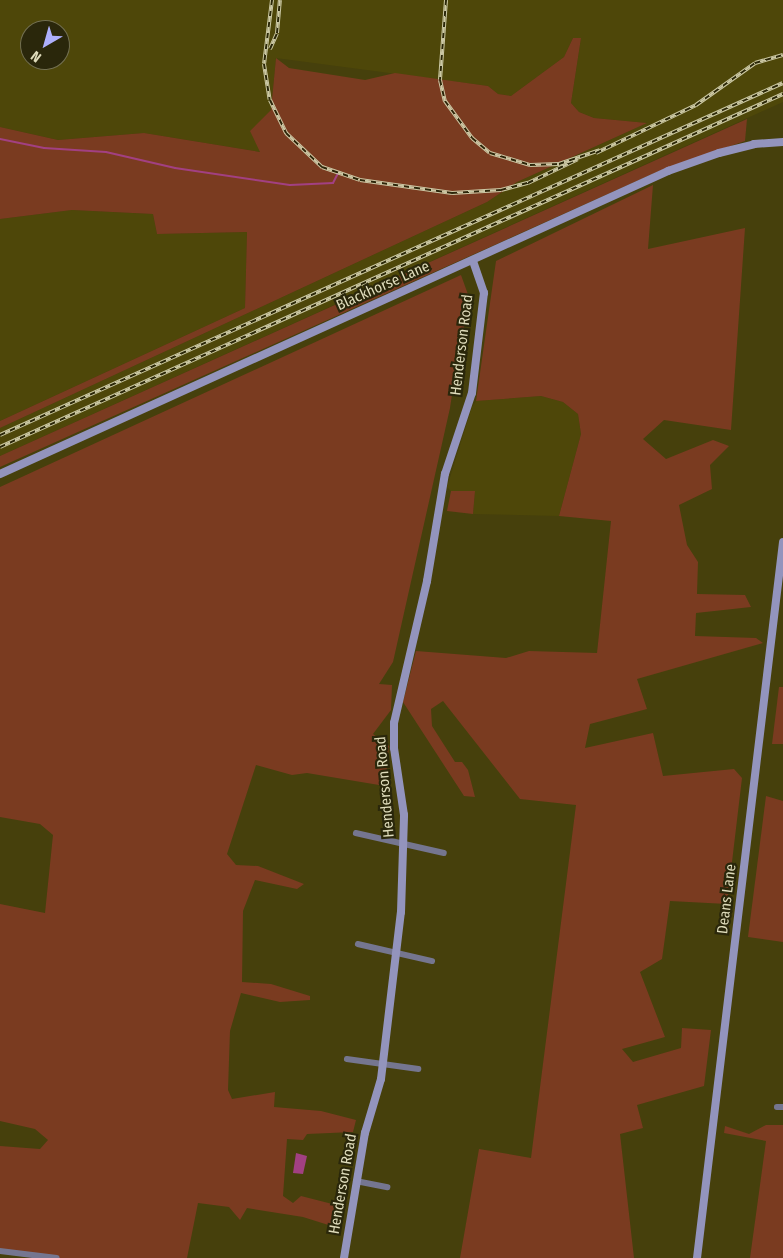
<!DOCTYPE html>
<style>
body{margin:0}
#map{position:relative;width:783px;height:1258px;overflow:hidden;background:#46400c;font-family:"Fira Sans Condensed",sans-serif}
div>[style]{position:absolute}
.built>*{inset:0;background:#4e4709}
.green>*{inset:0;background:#7a3b20}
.water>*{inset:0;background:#a24082}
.stream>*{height:2px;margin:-1px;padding:0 1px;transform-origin:1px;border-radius:1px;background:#a24082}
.street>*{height:5.5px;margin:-2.75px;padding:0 2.75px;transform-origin:2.75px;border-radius:2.75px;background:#757690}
.secondary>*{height:8px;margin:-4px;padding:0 4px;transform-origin:4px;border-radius:4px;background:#9394bd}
.rail>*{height:4px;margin-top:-2px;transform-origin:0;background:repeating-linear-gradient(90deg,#2a270b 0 5.5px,#cbc8a5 0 11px);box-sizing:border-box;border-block:1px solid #cbc8a5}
span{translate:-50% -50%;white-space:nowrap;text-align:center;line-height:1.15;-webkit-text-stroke:4.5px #2a270b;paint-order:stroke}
.street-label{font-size:15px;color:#dfdcbb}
.north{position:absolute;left:20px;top:20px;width:50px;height:50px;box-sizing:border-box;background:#2a270b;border:1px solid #726f51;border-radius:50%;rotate:218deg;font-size:14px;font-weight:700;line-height:20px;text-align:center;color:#dfdcbb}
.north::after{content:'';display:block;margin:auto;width:18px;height:22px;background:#adaffb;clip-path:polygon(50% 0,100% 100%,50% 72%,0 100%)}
</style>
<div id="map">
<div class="built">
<i style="clip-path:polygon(evenodd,0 0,783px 0,783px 102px,0 456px,0 428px,487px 202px,517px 182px,647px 123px,594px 118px,579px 112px,571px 103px,581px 38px,573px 38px,564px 57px,511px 96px,498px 94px,488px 86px,276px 58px,271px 110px,251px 131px,261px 152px,144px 133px,58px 140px,0 127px,0 0,30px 30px,60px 30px,60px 60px,30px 60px,30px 30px)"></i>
<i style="clip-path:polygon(72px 210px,153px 214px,157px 234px,247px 232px,245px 308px,0 421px,0 219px)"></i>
<i style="clip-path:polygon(541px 396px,563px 402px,578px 414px,581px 434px,559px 516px,473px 514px,475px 491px,451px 491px,447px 487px,472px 407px,476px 401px)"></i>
</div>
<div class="green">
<i style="clip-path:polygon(573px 38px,581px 38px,571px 103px,579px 112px,594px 118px,647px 123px,517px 182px,487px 202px,0 428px,0 421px,245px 308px,247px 232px,157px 234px,153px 214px,72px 210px,0 219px,0 127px,58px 140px,144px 133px,260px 152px,250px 131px,271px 110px,276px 58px,289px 68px,365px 80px,395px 73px,488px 86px,498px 94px,511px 96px,564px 57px)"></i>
<i style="clip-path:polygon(747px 119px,745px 141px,659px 171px,0 467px,0 456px)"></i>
<i style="clip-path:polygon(653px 185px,648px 249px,745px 228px,731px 430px,664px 420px,643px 439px,666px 459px,713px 440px,729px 446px,710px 465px,712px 489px,679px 505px,687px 545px,698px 562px,697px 594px,745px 595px,751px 607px,696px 613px,695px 636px,756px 638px,763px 643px,637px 679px,647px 709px,590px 724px,585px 748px,653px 733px,663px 776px,734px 769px,742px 778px,727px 904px,670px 901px,662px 959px,640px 972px,665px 1037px,622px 1049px,633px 1062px,681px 1048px,682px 1028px,711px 1030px,704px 1086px,637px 1105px,643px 1128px,620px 1134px,634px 1258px,460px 1258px,479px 1149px,531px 1158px,576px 805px,520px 799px,443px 701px,431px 709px,432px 726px,455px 762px,462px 762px,468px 770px,475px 797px,464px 796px,403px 702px,416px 651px,506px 658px,529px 651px,597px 653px,611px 521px,559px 516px,581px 434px,578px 414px,563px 402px,541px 396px,476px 401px,496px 261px)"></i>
<i style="clip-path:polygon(461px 275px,470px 300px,458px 354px,450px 408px,393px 662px,379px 684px,392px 685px,391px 710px,373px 734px,389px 746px,385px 786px,307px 773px,292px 775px,256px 765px,227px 854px,236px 865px,258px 866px,304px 884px,297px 889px,255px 880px,243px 911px,242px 982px,271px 984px,310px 996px,310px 1000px,280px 1002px,241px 993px,230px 1031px,228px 1090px,232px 1099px,275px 1092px,274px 1107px,321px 1111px,356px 1120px,353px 1132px,307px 1134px,303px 1140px,287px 1139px,283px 1196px,293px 1203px,301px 1196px,344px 1207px,338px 1228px,303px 1217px,247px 1208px,240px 1220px,229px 1207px,198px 1203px,187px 1258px,35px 1258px,0 1253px,0 1146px,40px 1149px,48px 1140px,35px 1129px,0 1121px,0 904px,45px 913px,53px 835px,40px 824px,0 817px,0 487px)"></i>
<i style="clip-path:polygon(451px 491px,475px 491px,473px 514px,447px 511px)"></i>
<i style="clip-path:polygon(779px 687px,783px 687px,783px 744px,772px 744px)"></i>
<i style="clip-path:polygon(766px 796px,783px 801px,783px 942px,748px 937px)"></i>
<i style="clip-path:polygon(766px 1125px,783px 1125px,783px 1258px,750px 1258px,766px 1141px,724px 1133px,725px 1126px,749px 1134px)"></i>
</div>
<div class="water">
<i style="clip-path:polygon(296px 1153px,307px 1156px,303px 1174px,293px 1173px)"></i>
</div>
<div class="stream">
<i style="left:0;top:139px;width:45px;rotate:11.6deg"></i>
<i style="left:44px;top:148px;width:62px;rotate:3.7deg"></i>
<i style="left:106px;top:152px;width:71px;rotate:13.1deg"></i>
<i style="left:175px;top:168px;width:116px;rotate:8.4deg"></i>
<i style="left:290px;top:185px;width:43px;rotate:-2.7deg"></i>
<i style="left:333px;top:183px;width:11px;rotate:-63deg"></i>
</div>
<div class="street">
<i style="left:356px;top:833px;width:90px;rotate:12.8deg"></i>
<i style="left:358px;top:944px;width:76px;rotate:12.9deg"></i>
<i style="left:347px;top:1059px;width:72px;rotate:8deg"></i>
<i style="left:777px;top:1107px;width:6px"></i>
<i style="left:356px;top:1181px;width:32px;rotate:11deg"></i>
<i style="left:0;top:1251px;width:57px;rotate:7deg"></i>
</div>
<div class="secondary">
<i style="left:0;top:474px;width:734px;rotate:-24.4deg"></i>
<i style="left:668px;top:171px;width:54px;rotate:-19.4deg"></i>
<i style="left:719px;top:153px;width:36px;rotate:-14deg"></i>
<i style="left:754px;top:144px;width:29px;rotate:-4deg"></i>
<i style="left:344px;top:1258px;width:127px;rotate:-80.5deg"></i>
<i style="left:365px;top:1133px;width:56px;rotate:-73.5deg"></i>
<i style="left:381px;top:1079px;width:168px;rotate:-83.2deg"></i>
<i style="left:401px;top:912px;width:97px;rotate:-88.2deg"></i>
<i style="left:404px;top:815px;width:68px;rotate:-98.5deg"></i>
<i style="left:394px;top:748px;width:25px;rotate:-90deg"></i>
<i style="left:394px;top:723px;width:146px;rotate:-76.9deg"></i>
<i style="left:427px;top:581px;width:109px;rotate:-80.5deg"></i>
<i style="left:445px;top:474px;width:85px;rotate:-71.6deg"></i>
<i style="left:472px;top:393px;width:101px;rotate:-83.2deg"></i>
<i style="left:484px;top:293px;width:34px;rotate:-109deg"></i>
<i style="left:697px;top:1258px;width:721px;rotate:-83.15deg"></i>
</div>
<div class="rail">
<i style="left:272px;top:0;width:64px;rotate:97.1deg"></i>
<i style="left:264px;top:64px;width:36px;rotate:81deg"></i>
<i style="left:270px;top:100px;width:37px;rotate:64deg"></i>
<i style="left:286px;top:133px;width:50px;rotate:43.4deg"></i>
<i style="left:322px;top:167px;width:40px;rotate:18.9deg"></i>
<i style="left:360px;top:180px;width:93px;rotate:8deg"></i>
<i style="left:452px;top:193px;width:49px;rotate:-3.5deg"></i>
<i style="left:501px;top:190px;width:28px;rotate:-15deg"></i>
<i style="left:528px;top:183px;width:55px;rotate:-25.6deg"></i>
<i style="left:446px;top:0;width:80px;rotate:94.3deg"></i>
<i style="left:440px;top:80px;width:22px;rotate:77deg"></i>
<i style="left:445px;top:101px;width:46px;rotate:53.9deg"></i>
<i style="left:472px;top:138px;width:23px;rotate:40deg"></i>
<i style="left:490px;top:153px;width:42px;rotate:16.7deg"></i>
<i style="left:530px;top:165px;width:29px;rotate:-2deg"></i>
<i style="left:559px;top:164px;width:43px;rotate:-18.9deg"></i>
<i style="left:270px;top:49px;width:17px;rotate:-66deg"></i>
<i style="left:277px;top:33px;width:33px;rotate:-85deg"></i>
<i style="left:596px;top:153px;width:111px;rotate:-25.6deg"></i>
<i style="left:696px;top:105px;width:72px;rotate:-35.4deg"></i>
<i style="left:755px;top:63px;width:29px;rotate:-16deg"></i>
<i style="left:0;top:435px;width:858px;rotate:-24.21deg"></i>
<i style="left:0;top:447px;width:859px;rotate:-24.27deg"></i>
</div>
<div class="street-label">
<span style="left:383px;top:286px;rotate:-24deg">Blackhorse Lane</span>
<span style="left:462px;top:345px;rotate:-83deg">Henderson Road</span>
<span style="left:385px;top:787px;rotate:-95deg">Henderson Road</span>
<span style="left:727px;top:899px;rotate:-83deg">Deans Lane</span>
<span style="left:343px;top:1184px;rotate:-80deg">Henderson Road</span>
</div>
<div class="north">N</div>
</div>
